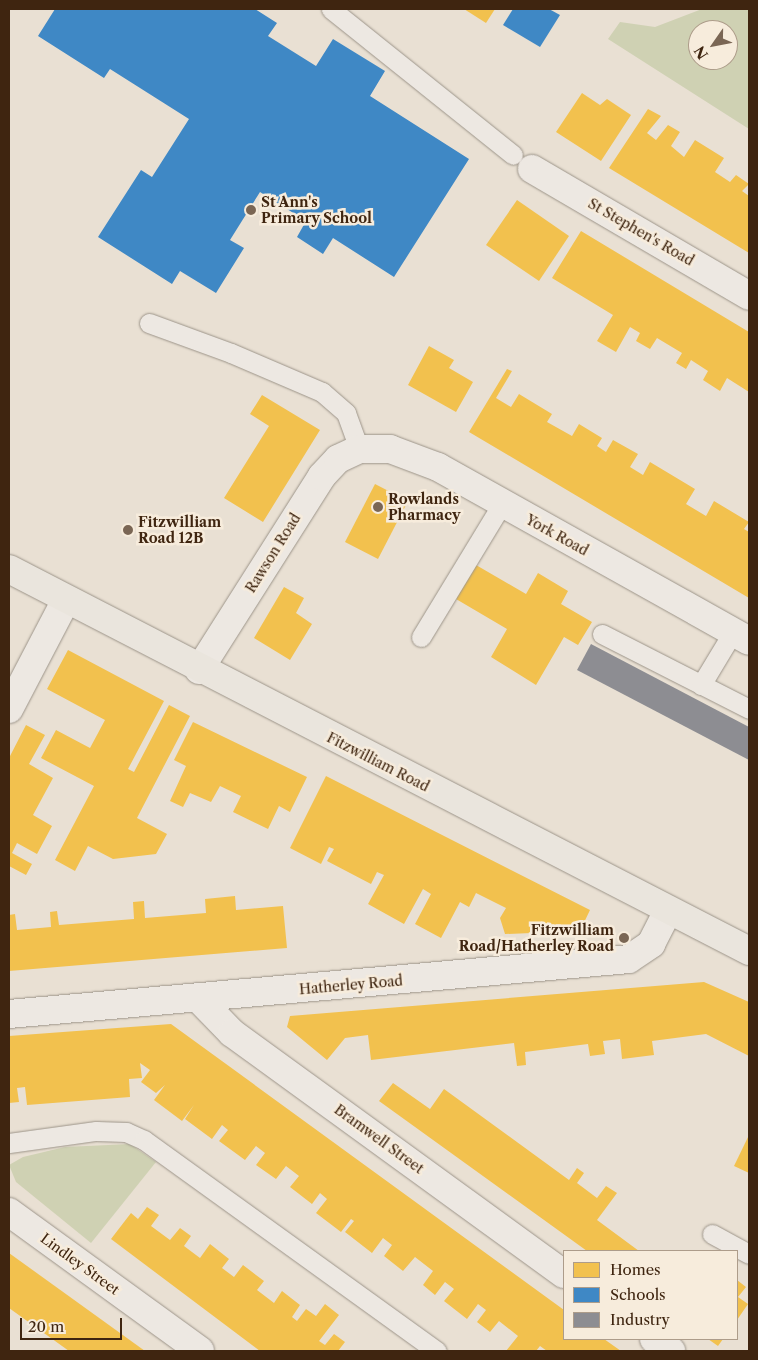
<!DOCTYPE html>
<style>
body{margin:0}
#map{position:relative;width:758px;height:1360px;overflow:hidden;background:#e9e0d3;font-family:"Libre Caslon Text",serif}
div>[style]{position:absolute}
.green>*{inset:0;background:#cfd1b3}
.homes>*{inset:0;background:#f2c14e}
.schools>*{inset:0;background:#3f88c5}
.industry>*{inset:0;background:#8d8d92}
.roads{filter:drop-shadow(0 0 1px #9c9489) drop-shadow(0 0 1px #9c9489)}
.lane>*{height:19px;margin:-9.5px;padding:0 9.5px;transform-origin:9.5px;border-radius:9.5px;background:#ede8e2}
.street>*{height:28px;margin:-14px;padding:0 14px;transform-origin:14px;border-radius:14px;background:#ede8e2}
.primary>*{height:28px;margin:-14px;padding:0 14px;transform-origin:14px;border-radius:14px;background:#eae5dd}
.dots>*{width:14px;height:14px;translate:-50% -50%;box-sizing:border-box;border:2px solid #f7ecdc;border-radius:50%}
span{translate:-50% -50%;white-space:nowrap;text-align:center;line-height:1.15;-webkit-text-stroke:5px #f7ecdc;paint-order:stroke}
.poi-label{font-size:14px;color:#3f2510;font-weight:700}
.left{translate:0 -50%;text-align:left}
.right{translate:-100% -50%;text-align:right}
.street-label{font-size:14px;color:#3f2510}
.frame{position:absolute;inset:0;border:10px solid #3f2510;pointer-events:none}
.legend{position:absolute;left:563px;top:1250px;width:175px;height:90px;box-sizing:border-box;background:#f7ecdc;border:1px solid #ad9c8a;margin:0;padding:6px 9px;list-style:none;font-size:15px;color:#3f2510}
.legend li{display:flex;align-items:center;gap:10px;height:25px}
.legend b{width:25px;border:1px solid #ad9c8a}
.north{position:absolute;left:688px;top:20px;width:50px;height:50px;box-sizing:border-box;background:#f7ecdc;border:1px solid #ad9c8a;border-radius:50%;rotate:237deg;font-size:14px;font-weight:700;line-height:20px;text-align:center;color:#3f2510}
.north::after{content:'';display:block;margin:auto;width:18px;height:22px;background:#7a6654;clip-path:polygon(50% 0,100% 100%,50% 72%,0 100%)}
.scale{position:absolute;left:20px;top:1318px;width:102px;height:22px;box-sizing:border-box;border:2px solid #3f2510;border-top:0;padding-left:6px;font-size:15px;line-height:18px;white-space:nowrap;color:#3f2510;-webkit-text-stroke:4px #f7ecdc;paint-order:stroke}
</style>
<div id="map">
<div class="green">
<i style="clip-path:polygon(evenodd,702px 9px,749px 9px,749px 129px,608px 39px,620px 22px,655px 27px,702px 9px,698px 30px,728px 30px,728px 60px,698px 60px,698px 30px)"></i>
<i style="clip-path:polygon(130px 1144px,156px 1162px,91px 1243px,16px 1182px,9px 1165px,23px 1157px,65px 1147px)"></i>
</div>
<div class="homes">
<i style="clip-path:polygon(464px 9px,495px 9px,486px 23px)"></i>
<i style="clip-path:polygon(582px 93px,600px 105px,607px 99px,631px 115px,601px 161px,556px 132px)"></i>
<i style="clip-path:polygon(648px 109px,661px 116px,647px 133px,656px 140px,668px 125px,680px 132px,671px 146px,684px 157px,695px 140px,724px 158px,715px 172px,730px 182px,736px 175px,749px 184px,742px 191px,749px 196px,749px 253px,609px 168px)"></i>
<i style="clip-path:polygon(517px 200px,569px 236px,539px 281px,486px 245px)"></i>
<i style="clip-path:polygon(581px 231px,749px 332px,749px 392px,727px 378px,720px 391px,703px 380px,708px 371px,691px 360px,686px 369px,676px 363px,682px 353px,657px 338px,650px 349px,636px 341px,640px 333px,630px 327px,616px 352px,597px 341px,613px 315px,552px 278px)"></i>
<i style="clip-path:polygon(429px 346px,454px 360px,449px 368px,473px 382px,456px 412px,408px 385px)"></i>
<i style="clip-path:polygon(507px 369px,512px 371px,496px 398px,511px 407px,519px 394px,552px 414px,547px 422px,572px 436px,579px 424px,602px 438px,597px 446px,606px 452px,613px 440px,638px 454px,630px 467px,643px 475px,650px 462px,695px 489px,686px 504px,706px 516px,714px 501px,749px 522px,744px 529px,749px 532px,749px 598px,469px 432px)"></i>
<i style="clip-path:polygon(262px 395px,320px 430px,263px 522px,224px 498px,269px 426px,250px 414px)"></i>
<i style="clip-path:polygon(375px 484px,408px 501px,378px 559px,345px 542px)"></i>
<i style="clip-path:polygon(476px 565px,526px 594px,538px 573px,568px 591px,561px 604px,592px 622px,578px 645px,564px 637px,536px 685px,491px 657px,507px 629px,456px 599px)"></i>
<i style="clip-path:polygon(284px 587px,304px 598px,296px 613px,312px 624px,290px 660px,254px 638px)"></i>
<i style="clip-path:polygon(68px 650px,164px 701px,128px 769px,134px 772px,169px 705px,190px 716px,137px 818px,167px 834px,156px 854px,113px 859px,88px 846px,75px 871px,55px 860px,94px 786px,41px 758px,56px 730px,90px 748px,105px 720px,47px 689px)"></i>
<i style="clip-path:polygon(193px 722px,307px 777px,290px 812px,279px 806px,268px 829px,233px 812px,241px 796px,220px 786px,211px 802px,190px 793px,183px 807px,170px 801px,186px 766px,174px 760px)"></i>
<i style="clip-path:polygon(26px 725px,45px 735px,29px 764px,53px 778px,33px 815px,52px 826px,37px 854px,17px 843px,12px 853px,32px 864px,26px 875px,9px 866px,9px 758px)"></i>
<i style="clip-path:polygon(326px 776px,590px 910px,580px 931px,505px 934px,500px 918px,506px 908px,476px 893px,469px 907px,460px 902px,441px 938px,415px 924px,431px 894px,423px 889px,404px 924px,368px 904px,384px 875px,377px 872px,371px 884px,327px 861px,334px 849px,329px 847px,321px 864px,290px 848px)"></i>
<i style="clip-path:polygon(235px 896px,236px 910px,283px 906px,287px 948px,9px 971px,9px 915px,15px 914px,17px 930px,51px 927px,50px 912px,57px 911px,59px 925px,134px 919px,133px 902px,144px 901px,145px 918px,206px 913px,205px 899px)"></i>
<i style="clip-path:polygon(704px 982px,749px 1002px,749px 1056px,706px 1034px,652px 1041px,654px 1055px,622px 1059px,620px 1039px,603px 1041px,605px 1054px,590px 1056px,588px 1044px,525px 1052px,526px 1065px,517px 1066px,514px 1043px,371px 1060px,368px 1035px,345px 1038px,327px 1060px,287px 1027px,290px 1016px)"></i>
<i style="clip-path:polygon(171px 1024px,564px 1310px,564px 1339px,604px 1339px,621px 1351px,547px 1351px,540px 1346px,536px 1351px,506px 1351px,518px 1336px,499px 1321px,490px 1332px,477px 1322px,486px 1310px,478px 1304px,467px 1319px,444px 1301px,454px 1289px,445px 1282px,435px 1295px,423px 1285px,433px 1271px,415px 1257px,403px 1271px,384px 1256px,392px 1245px,383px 1238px,372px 1253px,345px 1232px,354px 1221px,351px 1219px,341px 1232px,316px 1213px,327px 1199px,320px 1193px,312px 1204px,290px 1187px,299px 1176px,286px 1166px,276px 1179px,256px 1165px,265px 1153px,256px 1146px,245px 1160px,219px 1141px,228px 1130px,222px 1125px,212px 1139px,185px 1119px,194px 1105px,182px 1121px,154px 1100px,165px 1085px,156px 1093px,141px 1082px,150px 1070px,140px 1063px,142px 1078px,129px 1079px,130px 1097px,27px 1105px,25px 1087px,17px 1088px,19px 1102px,9px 1103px,9px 1036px)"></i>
<i style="clip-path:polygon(393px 1083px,430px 1109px,444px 1089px,569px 1180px,577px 1168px,584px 1173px,577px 1183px,597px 1198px,606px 1186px,617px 1193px,597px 1220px,639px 1251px,587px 1251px,379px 1101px)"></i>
<i style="clip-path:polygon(749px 1135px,749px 1173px,734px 1166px)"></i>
<i style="clip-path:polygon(147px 1207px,159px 1215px,151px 1226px,170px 1240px,180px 1228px,191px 1236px,184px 1246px,200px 1258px,210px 1244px,229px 1259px,222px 1268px,234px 1277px,243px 1265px,264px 1281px,257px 1290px,274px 1303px,282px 1291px,300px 1305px,292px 1317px,297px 1321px,306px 1309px,316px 1316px,325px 1304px,339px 1315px,319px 1341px,325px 1345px,334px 1334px,345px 1342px,338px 1351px,260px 1351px,111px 1239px,131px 1213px,138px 1219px)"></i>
<i style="clip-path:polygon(9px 1253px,145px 1351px,69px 1351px,9px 1308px)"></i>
<i style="clip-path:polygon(737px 1280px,746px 1287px,738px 1297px,748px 1304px,737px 1320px)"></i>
<i style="clip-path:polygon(708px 1339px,723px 1339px,718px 1346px)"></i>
</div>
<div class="schools">
<i style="clip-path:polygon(55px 9px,255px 9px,277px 23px,268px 36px,316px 66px,333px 39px,385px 71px,370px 96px,469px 159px,394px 277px,333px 238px,323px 254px,297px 237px,306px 221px,260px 192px,230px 240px,244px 248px,216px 293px,180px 271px,172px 284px,98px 237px,141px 170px,152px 177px,189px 119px,110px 69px,104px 78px,38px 36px)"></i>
<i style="clip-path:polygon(513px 9px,549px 9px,560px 15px,540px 47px,503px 25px)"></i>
</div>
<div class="industry">
<i style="clip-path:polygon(591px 644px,749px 727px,749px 760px,577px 670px)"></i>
</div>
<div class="roads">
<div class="lane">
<i style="left:331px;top:9px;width:233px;rotate:38.7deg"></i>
<i style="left:149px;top:323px;width:87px;rotate:20.1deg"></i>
<i style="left:231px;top:353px;width:99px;rotate:23.2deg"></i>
<i style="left:322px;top:392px;width:32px;rotate:41deg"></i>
<i style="left:346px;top:413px;width:38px;rotate:70deg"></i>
<i style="left:602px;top:634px;width:165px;rotate:27deg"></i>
<i style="left:421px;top:637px;width:156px;rotate:-58.7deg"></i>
<i style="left:701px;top:685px;width:62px;rotate:-58.9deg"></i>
<i style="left:9px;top:1143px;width:88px;rotate:-7.9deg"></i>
<i style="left:96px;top:1131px;width:30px;rotate:2deg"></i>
<i style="left:126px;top:1132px;width:20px;rotate:24deg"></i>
<i style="left:144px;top:1140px;width:361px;rotate:35.8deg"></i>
<i style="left:712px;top:1234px;width:42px;rotate:28.4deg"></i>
</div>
<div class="street">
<i style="left:532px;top:169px;width:251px;rotate:30.3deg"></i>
<i style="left:199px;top:670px;width:230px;rotate:-57.6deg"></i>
<i style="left:322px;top:476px;width:23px;rotate:-47deg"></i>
<i style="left:338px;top:459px;width:23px;rotate:-25deg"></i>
<i style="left:359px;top:449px;width:31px"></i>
<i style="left:390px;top:449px;width:51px;rotate:20.6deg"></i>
<i style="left:438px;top:467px;width:356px;rotate:29.2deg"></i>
<i style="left:9px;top:709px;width:123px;rotate:-62.4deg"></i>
<i style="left:199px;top:999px;width:47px;rotate:45.9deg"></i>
<i style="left:232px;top:1033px;width:410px;rotate:36deg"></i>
<i style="left:9px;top:1014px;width:622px;rotate:-5.07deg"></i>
<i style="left:629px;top:959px;width:27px;rotate:-34deg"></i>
<i style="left:651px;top:944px;width:37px;rotate:-63deg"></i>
<i style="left:9px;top:1212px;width:236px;rotate:36deg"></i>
<i style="left:654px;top:1339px;width:21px;rotate:35deg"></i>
</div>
<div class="primary">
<i style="left:9px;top:569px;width:833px;rotate:27.3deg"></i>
</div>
</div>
<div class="dots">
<i style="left:251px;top:210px;background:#7a6654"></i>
<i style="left:378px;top:507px;background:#7a6654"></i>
<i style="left:128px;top:530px;background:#7a6654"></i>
<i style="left:624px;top:938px;background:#7a6654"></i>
</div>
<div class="poi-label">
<span class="left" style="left:261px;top:210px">St Ann's<br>Primary School</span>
<span class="left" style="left:388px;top:507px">Rowlands<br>Pharmacy</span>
<span class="left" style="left:138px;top:530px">Fitzwilliam<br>Road 12B</span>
<span class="right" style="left:614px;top:938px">Fitzwilliam<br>Road/Hatherley Road</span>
</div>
<div class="street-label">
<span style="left:641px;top:232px;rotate:30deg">St Stephen's Road</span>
<span style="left:557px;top:535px;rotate:29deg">York Road</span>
<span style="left:273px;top:553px;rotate:-58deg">Rawson Road</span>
<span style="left:378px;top:762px;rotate:27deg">Fitzwilliam Road</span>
<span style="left:351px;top:985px;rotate:-5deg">Hatherley Road</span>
<span style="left:379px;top:1139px;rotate:36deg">Bramwell Street</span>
<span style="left:80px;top:1264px;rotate:36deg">Lindley Street</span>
</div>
<div class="frame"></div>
<ul class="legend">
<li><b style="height:14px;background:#f2c14e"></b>Homes</li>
<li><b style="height:14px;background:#3f88c5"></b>Schools</li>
<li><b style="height:14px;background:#8d8d92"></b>Industry</li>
</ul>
<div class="north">N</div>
<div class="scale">20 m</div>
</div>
